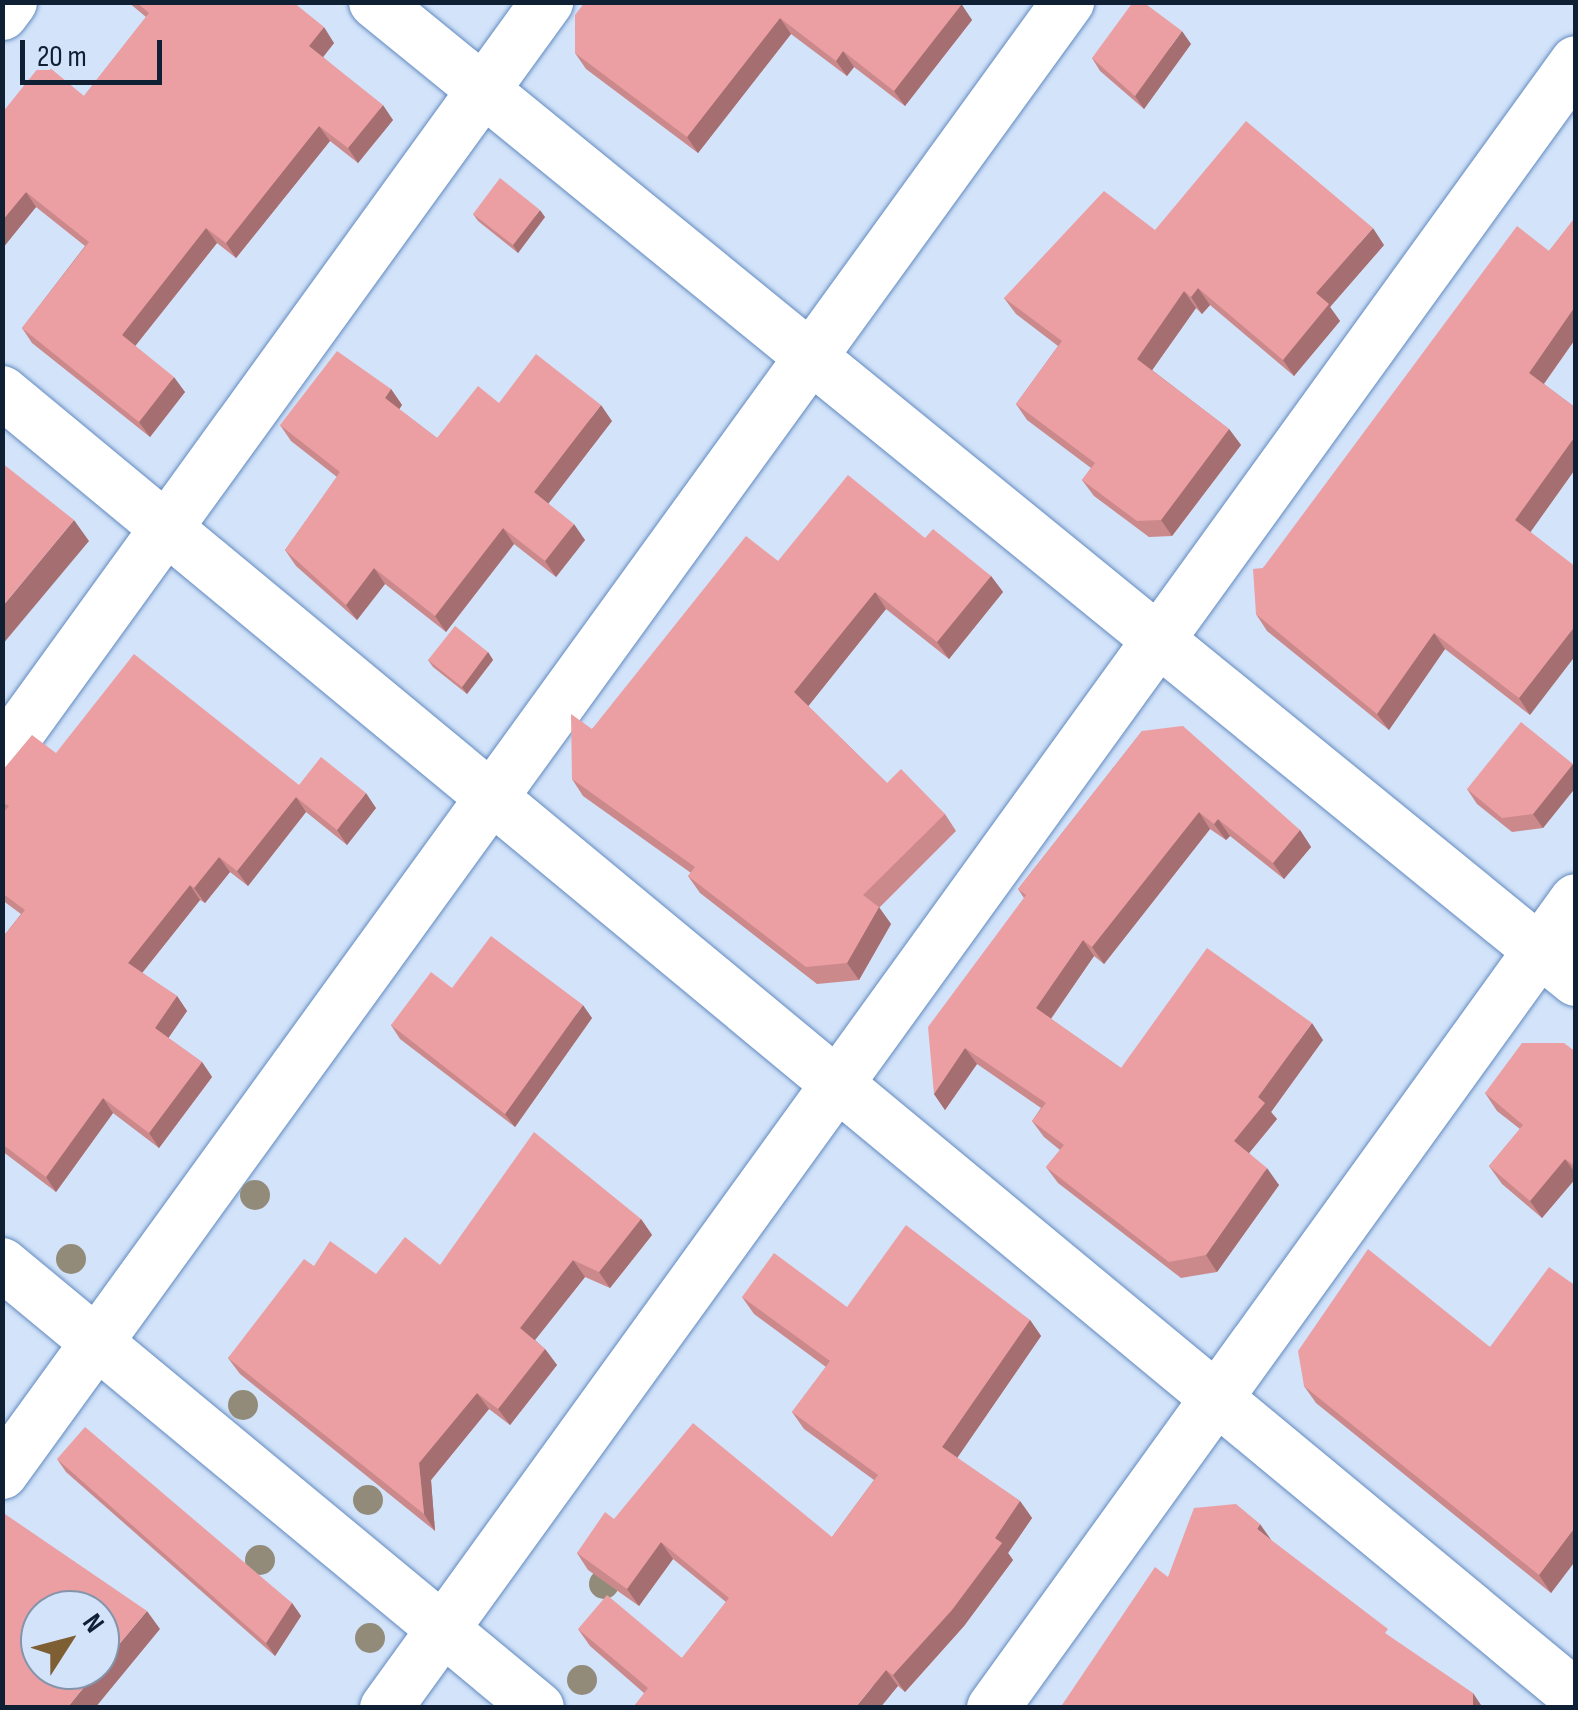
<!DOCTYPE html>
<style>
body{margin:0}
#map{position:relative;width:1578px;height:1710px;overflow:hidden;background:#d2e3fa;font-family:"Sofia Sans Condensed",sans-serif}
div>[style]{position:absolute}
.roads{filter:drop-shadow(0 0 2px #628abf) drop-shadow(0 0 2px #628abf)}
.minor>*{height:52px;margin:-26px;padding:0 26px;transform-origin:26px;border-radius:26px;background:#fff}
.trees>*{width:30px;height:30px;margin:-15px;border-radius:50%;background:#938b7a}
.wall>*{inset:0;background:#cb898c}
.shaded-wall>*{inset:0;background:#a56f72}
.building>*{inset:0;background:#ec9fa3}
span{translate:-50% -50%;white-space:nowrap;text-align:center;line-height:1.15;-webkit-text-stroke:10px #d2e3fa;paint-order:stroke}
.frame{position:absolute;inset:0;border:5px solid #0f1f34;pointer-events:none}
.north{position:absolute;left:20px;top:1590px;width:100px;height:100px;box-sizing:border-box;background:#d2e3fa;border:2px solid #8495ab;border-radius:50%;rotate:54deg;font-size:28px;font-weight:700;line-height:40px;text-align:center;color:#0f1f34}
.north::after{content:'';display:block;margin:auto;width:35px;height:45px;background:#7d5f33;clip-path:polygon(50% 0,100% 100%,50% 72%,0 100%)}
.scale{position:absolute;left:20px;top:40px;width:142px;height:45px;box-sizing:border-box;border:5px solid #0f1f34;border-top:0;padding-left:12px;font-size:30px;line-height:35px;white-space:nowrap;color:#0f1f34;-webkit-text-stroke:8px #d2e3fa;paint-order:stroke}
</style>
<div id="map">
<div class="roads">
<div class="minor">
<i style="left:375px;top:2px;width:1549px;rotate:39.16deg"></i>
<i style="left:2px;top:14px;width:15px;rotate:-53deg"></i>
<i style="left:2px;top:392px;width:2044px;rotate:39.64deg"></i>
<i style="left:2px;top:755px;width:930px;rotate:-54.1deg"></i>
<i style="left:2px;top:1264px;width:696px;rotate:39.64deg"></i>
<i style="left:2px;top:1473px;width:1817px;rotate:-54.07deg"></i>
<i style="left:386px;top:1708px;width:2031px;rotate:-54.13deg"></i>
<i style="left:993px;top:1708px;width:996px;rotate:-54.19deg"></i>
</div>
</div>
<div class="trees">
<i style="left:255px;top:1195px"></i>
<i style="left:71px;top:1259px"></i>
<i style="left:243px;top:1405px"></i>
<i style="left:368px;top:1500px"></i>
<i style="left:260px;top:1560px"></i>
<i style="left:604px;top:1584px"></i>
<i style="left:370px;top:1638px"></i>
<i style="left:582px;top:1680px"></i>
</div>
<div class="wall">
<i style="clip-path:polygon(128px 2px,293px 2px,334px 43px,323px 57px,393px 120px,358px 163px,330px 141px,236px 258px,217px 243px,135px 346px,185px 392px,150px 437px,32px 343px,22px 328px,85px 246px,36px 207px,2px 249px,2px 113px,84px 96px,146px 17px)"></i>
<i style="clip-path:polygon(585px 2px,964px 2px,962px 5px,972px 20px,905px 106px,854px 67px,847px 76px,791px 34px,698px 153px,586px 69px,575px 53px)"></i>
<i style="clip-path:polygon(1191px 44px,1144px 109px,1100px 71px,1092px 58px)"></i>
<i style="clip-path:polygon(473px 214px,545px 217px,518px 253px,478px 221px)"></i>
<i style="clip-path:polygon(1576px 217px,1576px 338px,1544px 384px,1576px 408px,1576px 468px,1530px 532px,1530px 715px,1445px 649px,1389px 730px,1267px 631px,1256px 614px,1263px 568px,1549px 251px)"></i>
<i style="clip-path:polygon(1155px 230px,1384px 245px,1330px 307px,1340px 321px,1294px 376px,1210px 305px,1202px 314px,1196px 308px,1152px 370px,1229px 429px,1241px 445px,1172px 536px,1149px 537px,1094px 496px,1082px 480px,1091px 468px,1027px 420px,1016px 404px,1058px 346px,1016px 314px,1004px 298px)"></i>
<i style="clip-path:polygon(391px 389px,402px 405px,399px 409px,437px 438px,499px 403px,612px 421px,548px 504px,585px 540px,556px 577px,514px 544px,446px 632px,385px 584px,357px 620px,296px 566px,285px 550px,337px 477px,291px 441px,280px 425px)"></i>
<i style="clip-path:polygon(925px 538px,991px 576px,1003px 592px,949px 659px,886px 609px,808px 706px,887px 783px,945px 814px,956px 831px,879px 908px,891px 924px,859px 980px,817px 984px,700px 893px,688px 876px,691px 873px,583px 796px,572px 779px,592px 729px,778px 561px)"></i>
<i style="clip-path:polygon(488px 652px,493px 660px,467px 694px,433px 667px,428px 660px)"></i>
<i style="clip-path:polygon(1142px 731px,1300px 830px,1311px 847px,1284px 879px,1230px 836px,1226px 840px,1210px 829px,1104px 964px,1094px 956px,1051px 1019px,1121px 1068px,1323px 1040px,1271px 1112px,1277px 1119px,1249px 1153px,1279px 1185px,1217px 1272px,1181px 1278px,1058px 1183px,1046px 1167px,1060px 1150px,1044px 1137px,1032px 1121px,1041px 1108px,977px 1064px,945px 1110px,934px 1094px,1024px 898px,1018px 889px)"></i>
<i style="clip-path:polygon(56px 753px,299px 785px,376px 808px,347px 845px,306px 812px,248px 886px,230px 872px,205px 903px,200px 900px,142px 973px,177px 996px,187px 1011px,168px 1038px,202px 1062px,212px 1077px,159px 1148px,113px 1113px,56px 1192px,2px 1151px,2px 938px,21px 914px,2px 900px,2px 814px,5px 811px,2px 809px,2px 771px)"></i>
<i style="clip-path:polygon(1573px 764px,1576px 768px,1576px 787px,1543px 828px,1512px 832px,1477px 804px,1467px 789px)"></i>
<i style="clip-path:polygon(452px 988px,592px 1018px,515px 1127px,400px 1039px,391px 1025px)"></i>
<i style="clip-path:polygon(1576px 1052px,1576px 1178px,1542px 1218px,1502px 1184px,1489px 1166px,1520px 1129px,1497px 1111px,1485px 1093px)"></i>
<i style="clip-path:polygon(641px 1219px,652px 1235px,610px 1288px,585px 1277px,535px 1340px,545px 1349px,557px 1365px,510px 1425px,489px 1409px,431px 1480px,435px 1531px,240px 1374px,228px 1358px,314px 1266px,376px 1274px,440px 1265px)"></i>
<i style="clip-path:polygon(1576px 1286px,1576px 1560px,1551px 1593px,1316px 1403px,1304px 1386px,1490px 1347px)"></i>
<i style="clip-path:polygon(742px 1297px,847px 1307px,1030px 1320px,1041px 1336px,957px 1458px,1020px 1501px,1032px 1518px,1008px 1553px,1013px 1560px,964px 1626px,905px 1692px,898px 1686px,644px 1693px,590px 1646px,578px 1629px,682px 1658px,726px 1602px,673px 1559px,639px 1606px,588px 1570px,577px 1553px,614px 1519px,832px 1537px,874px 1480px,804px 1429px,792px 1412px,826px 1367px,754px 1314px)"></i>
<i style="clip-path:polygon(57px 1459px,292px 1603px,301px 1616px,275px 1656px,66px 1472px)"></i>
</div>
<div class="shaded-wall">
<i style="clip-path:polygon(954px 2px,964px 2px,962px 5px,972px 20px,905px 106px,894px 91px)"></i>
<i style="clip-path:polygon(780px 18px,791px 34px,698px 153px,687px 137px)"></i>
<i style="clip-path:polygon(324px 27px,334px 43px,320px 61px,309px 46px)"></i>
<i style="clip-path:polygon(1182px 31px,1191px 44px,1144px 109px,1135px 96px)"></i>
<i style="clip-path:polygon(843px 51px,854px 67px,847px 76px,836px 61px)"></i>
<i style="clip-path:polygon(383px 105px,393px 120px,358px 163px,348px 148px)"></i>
<i style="clip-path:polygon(319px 126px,330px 141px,236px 258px,226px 243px)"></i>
<i style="clip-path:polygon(26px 192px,36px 207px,2px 249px,2px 221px)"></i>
<i style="clip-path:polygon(540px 210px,545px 217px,518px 253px,513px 245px)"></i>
<i style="clip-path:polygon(206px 228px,217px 243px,132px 350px,122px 335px)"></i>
<i style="clip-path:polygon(1373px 228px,1384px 245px,1330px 307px,1340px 321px,1294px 376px,1283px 360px,1316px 293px)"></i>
<i style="clip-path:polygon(1198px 288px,1210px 305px,1202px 314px,1191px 297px)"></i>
<i style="clip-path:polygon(1184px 291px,1196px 308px,1148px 376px,1137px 359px)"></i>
<i style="clip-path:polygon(1576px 305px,1576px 338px,1540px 389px,1529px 373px)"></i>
<i style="clip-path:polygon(174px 377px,185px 392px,150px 437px,139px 422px)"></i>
<i style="clip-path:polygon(391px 389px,402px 405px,396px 414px,385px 398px)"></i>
<i style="clip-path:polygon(601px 405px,612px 421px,545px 508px,534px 492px)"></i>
<i style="clip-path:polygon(1229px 429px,1241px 445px,1172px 536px,1161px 520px)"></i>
<i style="clip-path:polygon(1576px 435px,1576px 468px,1527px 537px,1515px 520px)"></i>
<i style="clip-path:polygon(74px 520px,89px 541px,2px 645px,2px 607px)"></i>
<i style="clip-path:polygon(574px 524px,585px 540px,556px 577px,545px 561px)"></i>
<i style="clip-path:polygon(503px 528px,514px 544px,446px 632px,435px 616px)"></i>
<i style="clip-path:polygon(374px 568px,385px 584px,357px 620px,346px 605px)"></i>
<i style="clip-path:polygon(991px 576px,1003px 592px,949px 659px,937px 642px)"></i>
<i style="clip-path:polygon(875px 592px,886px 609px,806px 709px,794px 692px)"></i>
<i style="clip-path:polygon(1575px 624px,1576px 655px,1530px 715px,1519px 698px)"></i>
<i style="clip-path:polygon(1434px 633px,1445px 649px,1389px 730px,1377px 714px)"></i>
<i style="clip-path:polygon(488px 652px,493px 660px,467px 694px,462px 687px)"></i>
<i style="clip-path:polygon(1573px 764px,1576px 768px,1576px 787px,1543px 828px,1533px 814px)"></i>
<i style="clip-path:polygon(366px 793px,376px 808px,347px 845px,337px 830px)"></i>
<i style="clip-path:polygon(296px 797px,306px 812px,248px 886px,237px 871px)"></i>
<i style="clip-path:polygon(1199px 812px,1210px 829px,1104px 964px,1092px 947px)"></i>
<i style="clip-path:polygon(1218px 819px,1230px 836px,1226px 840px,1214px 824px)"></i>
<i style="clip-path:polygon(1300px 830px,1311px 847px,1284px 879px,1273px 863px)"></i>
<i style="clip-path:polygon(219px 857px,230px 872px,205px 903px,194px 888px)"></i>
<i style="clip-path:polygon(190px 885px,200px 900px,138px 978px,128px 963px)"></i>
<i style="clip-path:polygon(879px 907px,891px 924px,859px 980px,847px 963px)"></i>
<i style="clip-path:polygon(1083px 940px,1094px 956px,1047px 1024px,1036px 1008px)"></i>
<i style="clip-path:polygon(177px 996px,187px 1011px,165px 1043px,155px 1028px)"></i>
<i style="clip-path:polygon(583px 1005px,592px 1018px,515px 1127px,505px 1114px)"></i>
<i style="clip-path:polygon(1312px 1023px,1323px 1040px,1271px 1112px,1277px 1119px,1245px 1158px,1234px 1141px,1258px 1097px)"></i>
<i style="clip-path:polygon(965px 1048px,977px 1064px,945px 1110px,934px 1094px)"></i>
<i style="clip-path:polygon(202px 1062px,212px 1077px,159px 1148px,149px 1133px)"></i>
<i style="clip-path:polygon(103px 1098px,113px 1113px,56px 1192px,46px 1177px)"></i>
<i style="clip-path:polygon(1565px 1159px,1576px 1174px,1576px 1178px,1542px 1218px,1530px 1201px)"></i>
<i style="clip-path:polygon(1267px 1168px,1279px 1185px,1217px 1272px,1206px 1255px)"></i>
<i style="clip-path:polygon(641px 1219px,652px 1235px,610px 1288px,599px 1272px)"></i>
<i style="clip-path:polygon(573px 1260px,585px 1277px,531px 1345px,520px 1328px)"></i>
<i style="clip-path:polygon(1030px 1320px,1041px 1336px,953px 1464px,942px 1447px)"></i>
<i style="clip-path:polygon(545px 1349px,557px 1365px,510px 1425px,498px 1409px)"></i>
<i style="clip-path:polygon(477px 1393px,489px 1409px,431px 1480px,435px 1531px,424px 1514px,419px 1463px)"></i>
<i style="clip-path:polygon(1020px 1501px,1032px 1518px,1008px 1553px,1013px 1560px,964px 1626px,905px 1692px,893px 1675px,995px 1538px)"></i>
<i style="clip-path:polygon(1260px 1524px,1272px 1541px,1257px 1529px)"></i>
<i style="clip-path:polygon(1576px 1526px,1576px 1560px,1551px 1593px,1539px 1575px)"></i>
<i style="clip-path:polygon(661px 1542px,673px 1559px,639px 1606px,627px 1589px)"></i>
<i style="clip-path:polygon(292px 1603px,301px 1616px,275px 1656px,266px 1643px)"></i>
<i style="clip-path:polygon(147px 1611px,160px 1629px,95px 1708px,67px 1708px,98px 1670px,100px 1670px,100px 1667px)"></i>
<i style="clip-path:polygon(886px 1670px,898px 1686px,880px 1708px,855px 1708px)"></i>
<i style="clip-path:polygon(1473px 1693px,1483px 1708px,1473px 1708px)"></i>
</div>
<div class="building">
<i style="clip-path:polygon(136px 2px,293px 2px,324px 27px,309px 46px,383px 105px,348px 148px,319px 126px,226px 243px,206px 228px,122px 335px,174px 377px,139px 422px,22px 328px,89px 242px,26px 192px,2px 221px,2px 113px,43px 62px,84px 96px,149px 13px)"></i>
<i style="clip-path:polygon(585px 2px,959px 2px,962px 4px,894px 91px,843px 51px,836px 61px,780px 18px,687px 137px,575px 53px,575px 15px)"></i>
<i style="clip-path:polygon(1133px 2px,1143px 2px,1182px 31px,1135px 96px,1092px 58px)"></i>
<i style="clip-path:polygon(1246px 121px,1373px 228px,1316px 293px,1329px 304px,1283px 360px,1198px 288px,1191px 297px,1184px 291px,1137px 359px,1229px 429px,1161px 520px,1137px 521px,1082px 480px,1095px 463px,1016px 404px,1062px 341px,1004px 298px,1104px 191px,1155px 230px)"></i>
<i style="clip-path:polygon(500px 178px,540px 210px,513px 245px,473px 214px)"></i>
<i style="clip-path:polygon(1576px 216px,1576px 305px,1529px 373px,1576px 408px,1576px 435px,1515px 520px,1576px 567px,1576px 625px,1519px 698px,1434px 633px,1377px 714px,1256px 614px,1253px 569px,1263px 568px,1517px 226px,1549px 251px)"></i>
<i style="clip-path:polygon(337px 351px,391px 389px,385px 398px,437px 438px,478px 386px,499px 403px,536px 354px,601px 405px,534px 492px,574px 524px,545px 561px,503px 528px,435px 616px,374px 568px,346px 605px,285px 550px,340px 472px,280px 425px)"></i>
<i style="clip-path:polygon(2px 463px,74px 520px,2px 607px)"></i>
<i style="clip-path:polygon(848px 475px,925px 538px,933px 529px,991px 576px,937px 642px,875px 592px,794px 692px,887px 783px,901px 769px,945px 814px,863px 895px,879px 907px,847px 963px,806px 967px,688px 876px,695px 867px,572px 779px,571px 714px,592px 729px,746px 536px,778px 561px)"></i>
<i style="clip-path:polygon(455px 626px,488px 652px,462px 687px,428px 660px)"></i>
<i style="clip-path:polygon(134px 654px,299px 785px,321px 757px,366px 793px,337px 830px,296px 797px,237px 871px,219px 857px,194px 888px,190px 885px,128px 963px,177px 996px,155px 1028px,202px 1062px,149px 1133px,103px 1098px,46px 1177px,2px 1144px,2px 938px,25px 910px,2px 893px,2px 814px,9px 806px,2px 802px,2px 771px,32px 735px,56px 753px)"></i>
<i style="clip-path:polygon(1521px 722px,1573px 764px,1533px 814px,1502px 818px,1467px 789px)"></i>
<i style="clip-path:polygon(1183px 726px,1300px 830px,1273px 863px,1218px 819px,1214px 824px,1199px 812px,1092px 947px,1083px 940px,1036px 1008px,1121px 1068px,1207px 948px,1312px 1023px,1258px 1097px,1265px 1103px,1234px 1141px,1267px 1168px,1206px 1255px,1169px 1262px,1046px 1167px,1064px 1145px,1032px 1121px,1046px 1103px,965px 1048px,934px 1094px,928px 1027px,1026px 895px,1018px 889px,1142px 731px)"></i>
<i style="clip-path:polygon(491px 936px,583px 1005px,505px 1114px,391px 1025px,431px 972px,452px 988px)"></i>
<i style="clip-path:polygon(1522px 1043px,1564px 1043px,1576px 1052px,1576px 1167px,1565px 1159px,1530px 1201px,1489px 1166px,1523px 1125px,1485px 1093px)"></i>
<i style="clip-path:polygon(534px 1132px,641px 1219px,599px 1272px,573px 1260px,520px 1328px,545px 1349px,498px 1409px,477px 1393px,419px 1463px,424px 1514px,228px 1358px,304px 1259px,314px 1266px,330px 1241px,376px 1274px,405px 1237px,440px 1265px)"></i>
<i style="clip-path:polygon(906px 1225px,1030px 1320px,942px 1447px,1020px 1501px,995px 1538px,1002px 1543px,952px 1610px,893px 1675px,886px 1670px,855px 1708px,635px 1708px,634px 1706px,648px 1688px,578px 1629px,607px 1595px,682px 1658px,729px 1598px,661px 1542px,627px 1589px,577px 1553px,605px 1512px,614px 1519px,693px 1423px,832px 1537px,878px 1475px,792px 1412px,830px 1361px,742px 1297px,774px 1253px,847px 1307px)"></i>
<i style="clip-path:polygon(1368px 1249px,1490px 1347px,1549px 1267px,1576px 1286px,1576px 1526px,1539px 1575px,1304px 1386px,1298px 1351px)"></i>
<i style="clip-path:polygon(85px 1427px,292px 1603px,266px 1643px,57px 1459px)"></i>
<i style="clip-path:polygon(1236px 1504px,1260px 1524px,1257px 1529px,1388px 1629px,1385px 1633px,1473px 1693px,1473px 1708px,1060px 1708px,1155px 1567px,1168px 1577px,1194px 1508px)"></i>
<i style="clip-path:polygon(2px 1512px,147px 1611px,100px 1667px,100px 1610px,40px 1610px,40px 1670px,98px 1670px,67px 1708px,2px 1708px)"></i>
</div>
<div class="frame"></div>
<div class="north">N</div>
<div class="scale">20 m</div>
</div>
